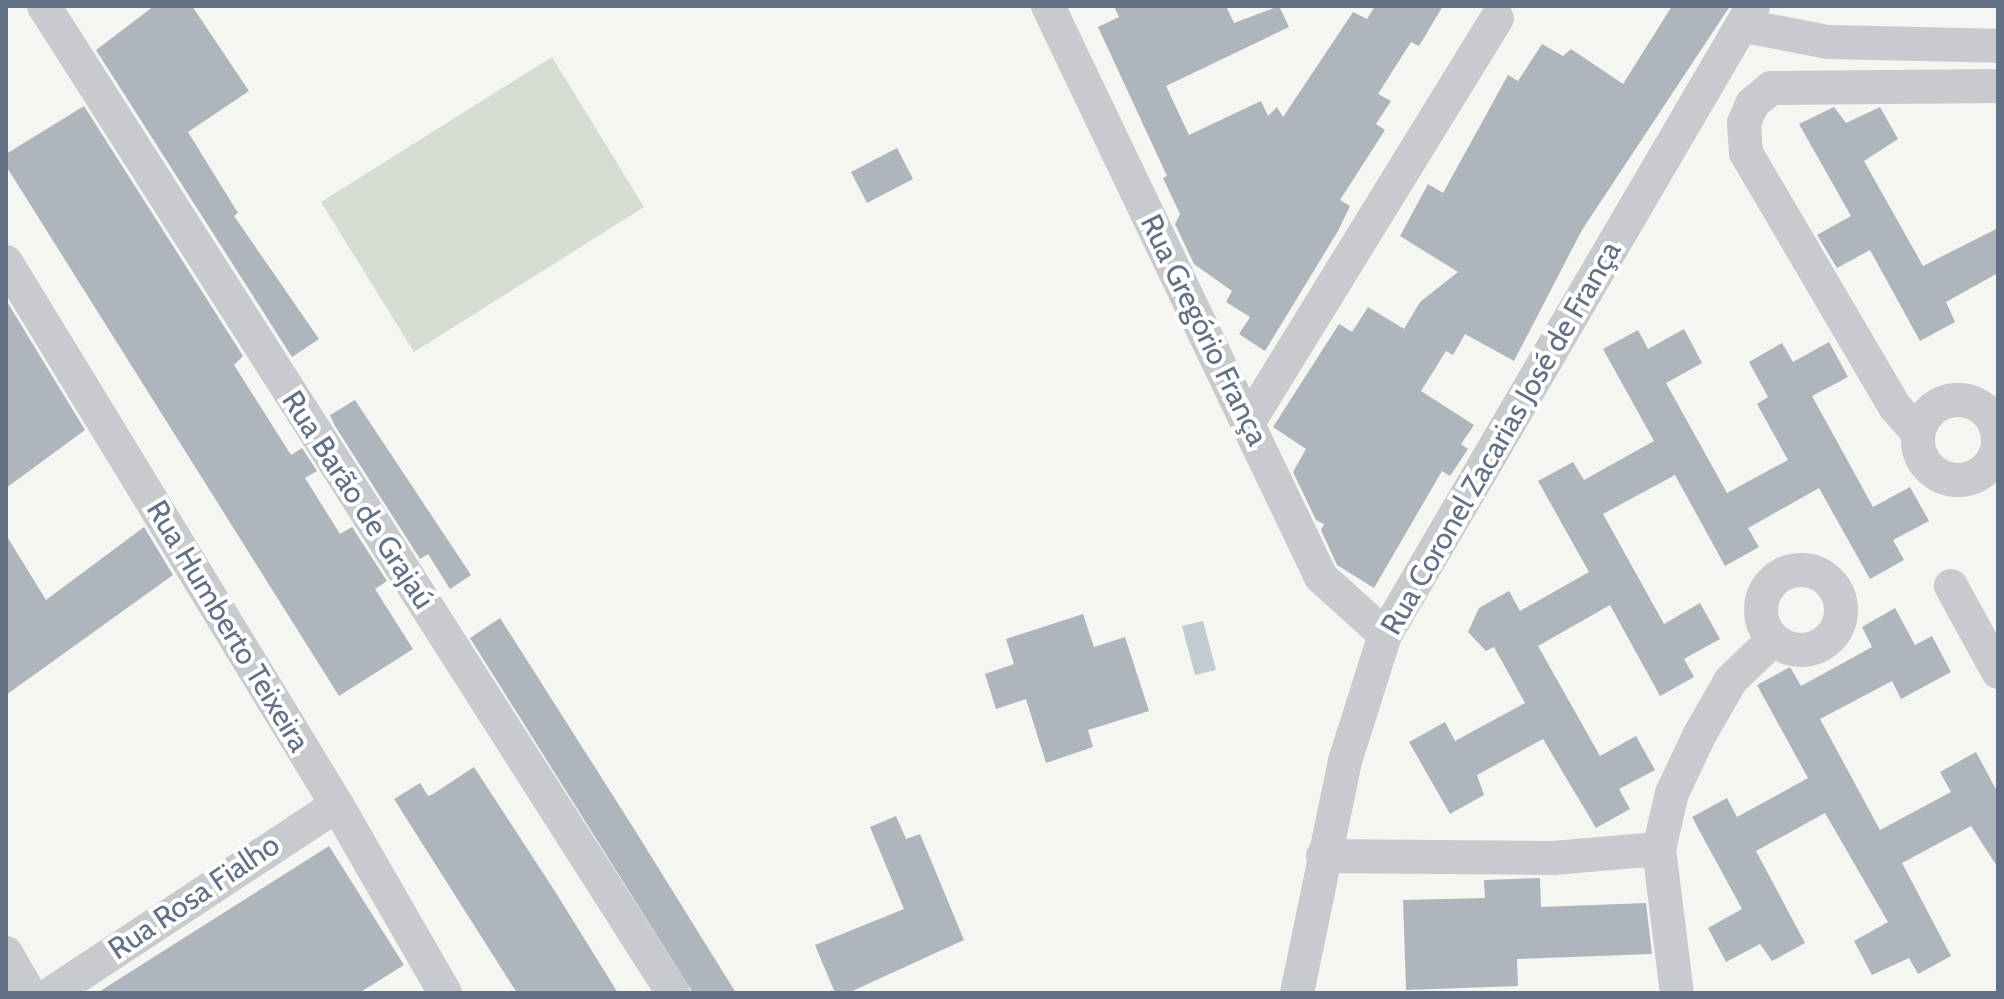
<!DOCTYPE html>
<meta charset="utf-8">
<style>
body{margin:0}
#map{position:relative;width:2004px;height:999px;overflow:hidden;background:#f5f6f1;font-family:Cabin,sans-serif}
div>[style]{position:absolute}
.green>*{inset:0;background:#d5ddd2}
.water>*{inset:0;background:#c2cbd2}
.building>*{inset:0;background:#afb5bc}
.street>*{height:34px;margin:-17px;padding:0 17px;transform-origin:17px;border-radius:17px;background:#c8cace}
.street>.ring{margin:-17px;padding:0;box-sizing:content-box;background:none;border:34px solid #c8cace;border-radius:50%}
span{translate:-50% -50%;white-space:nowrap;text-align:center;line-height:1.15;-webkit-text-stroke:8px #fff;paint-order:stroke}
.street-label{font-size:30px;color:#627185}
.frame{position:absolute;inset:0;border:8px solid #627185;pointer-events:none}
</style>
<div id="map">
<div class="green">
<i style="clip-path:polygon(552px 57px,644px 207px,414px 352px,321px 202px)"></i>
</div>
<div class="water">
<i style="clip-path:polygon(1203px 621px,1216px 670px,1195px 675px,1182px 626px)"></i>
</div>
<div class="building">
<i style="clip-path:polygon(154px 6px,192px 6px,249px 91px,188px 132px,238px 213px,234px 216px,319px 339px,292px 357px,96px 50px)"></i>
<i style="clip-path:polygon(1114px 6px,1226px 6px,1234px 23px,1279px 6px,1289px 27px,1166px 86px,1189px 135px,1261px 101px,1268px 116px,1277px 107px,1283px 117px,1353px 12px,1367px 19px,1375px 6px,1443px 6px,1419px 46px,1411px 42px,1378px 94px,1391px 101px,1376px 124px,1385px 130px,1340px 200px,1350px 206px,1338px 231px,1265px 351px,1239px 334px,1250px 317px,1226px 302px,1232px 291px,1194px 264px,1175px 224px,1180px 214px,1163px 178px,1167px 176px,1098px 27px,1119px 17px)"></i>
<i style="clip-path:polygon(1672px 6px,1730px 6px,1582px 230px,1514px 361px,1465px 334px,1453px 355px,1446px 351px,1421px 391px,1474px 425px,1461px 444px,1468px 449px,1450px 476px,1442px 471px,1374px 588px,1337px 565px,1321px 530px,1324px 524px,1316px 520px,1293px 472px,1306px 449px,1273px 427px,1339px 324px,1352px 332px,1368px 307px,1404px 329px,1420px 302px,1458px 272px,1400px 236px,1428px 184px,1443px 193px,1508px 75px,1518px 81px,1542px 44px,1563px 56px,1571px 49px,1623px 84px)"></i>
<i style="clip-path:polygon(84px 106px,243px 356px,234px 365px,291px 455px,302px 448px,317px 471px,305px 478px,340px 534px,352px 527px,387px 581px,375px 589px,413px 649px,339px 696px,6px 166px,6px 154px)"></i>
<i style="clip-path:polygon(1834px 107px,1846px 123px,1880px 107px,1898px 139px,1864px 161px,1923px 266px,1998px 228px,1998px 273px,1946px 302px,1955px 322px,1920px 341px,1870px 250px,1837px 268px,1817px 235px,1851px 216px,1799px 124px)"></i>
<i style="clip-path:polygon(897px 148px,913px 179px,867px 203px,851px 172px)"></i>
<i style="clip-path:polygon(6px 300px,85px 430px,6px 488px)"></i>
<i style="clip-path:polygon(1684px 329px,1702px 363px,1666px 383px,1727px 493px,1788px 460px,1757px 404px,1768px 397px,1749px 362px,1782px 343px,1793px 362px,1829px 342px,1848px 377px,1812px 396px,1873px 507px,1910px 487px,1929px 521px,1893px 540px,1904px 560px,1870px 579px,1819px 488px,1748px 528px,1759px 547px,1725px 566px,1675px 475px,1603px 514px,1664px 624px,1700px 603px,1720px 639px,1684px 659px,1694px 677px,1660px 696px,1610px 605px,1538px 646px,1600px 756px,1636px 736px,1655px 770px,1619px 789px,1630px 809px,1596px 828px,1543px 739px,1477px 775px,1484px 795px,1450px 814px,1409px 742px,1445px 722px,1455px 741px,1525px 703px,1494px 647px,1486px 651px,1468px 632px,1479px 608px,1509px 591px,1520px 611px,1589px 572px,1538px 481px,1573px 462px,1584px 480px,1654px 441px,1603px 349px,1638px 330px,1648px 349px)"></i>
<i style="clip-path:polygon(355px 400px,471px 575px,450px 589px,428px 554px,420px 559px,335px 426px,330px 415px)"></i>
<i style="clip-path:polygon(144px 527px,173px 575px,6px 695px,6px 535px,46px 600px)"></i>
<i style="clip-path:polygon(1895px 608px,1915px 645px,1932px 636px,1951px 672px,1901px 699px,1892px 681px,1820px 719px,1880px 830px,1951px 792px,1940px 772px,1976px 752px,1998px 793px,1998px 868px,1971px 826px,1902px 863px,1951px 956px,1918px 974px,1909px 958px,1872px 975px,1854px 941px,1888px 922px,1825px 813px,1756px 851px,1805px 943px,1772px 961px,1760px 944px,1726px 962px,1708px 928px,1742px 909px,1692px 817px,1727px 798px,1737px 817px,1808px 778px,1757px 685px,1790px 667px,1801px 686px,1872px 647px,1862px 627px)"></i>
<i style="clip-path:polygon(1083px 614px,1094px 647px,1125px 637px,1149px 711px,1088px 730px,1093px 747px,1046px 763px,1026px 699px,996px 709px,985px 674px,1014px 664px,1006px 639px)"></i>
<i style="clip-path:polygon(500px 618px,631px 824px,736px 993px,693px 993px,470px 638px)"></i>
<i style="clip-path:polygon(474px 767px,556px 893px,618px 993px,517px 993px,394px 799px,420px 783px,428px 796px,433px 794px)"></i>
<i style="clip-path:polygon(896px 816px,906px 839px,920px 834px,964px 940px,848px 993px,835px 993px,815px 945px,904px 909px,870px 827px)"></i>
<i style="clip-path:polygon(329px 846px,404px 965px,359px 993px,97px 993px)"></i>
<i style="clip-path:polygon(1540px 878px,1541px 907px,1646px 903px,1652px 954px,1517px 959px,1518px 986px,1406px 990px,1403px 900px,1485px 898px,1484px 880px)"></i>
</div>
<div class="street">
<i style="left:44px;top:6px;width:1170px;rotate:57.49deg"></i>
<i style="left:1048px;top:6px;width:633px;rotate:64.45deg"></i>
<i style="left:1321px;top:577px;width:86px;rotate:42.2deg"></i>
<i style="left:1745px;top:26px;width:85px;rotate:10.9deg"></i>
<i style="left:1828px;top:42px;width:170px;rotate:1.3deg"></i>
<i style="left:6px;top:262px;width:636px;rotate:58.63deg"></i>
<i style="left:337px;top:805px;width:217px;rotate:60.1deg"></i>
<i class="ring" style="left:1918px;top:400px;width:46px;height:46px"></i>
<i style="left:1248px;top:423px;width:475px;rotate:-58.4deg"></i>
<i style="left:1918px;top:433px;width:35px;rotate:-131deg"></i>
<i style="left:1895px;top:407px;width:294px;rotate:-120.4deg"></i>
<i style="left:1746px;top:153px;width:30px;rotate:-94deg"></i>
<i style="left:1744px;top:123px;width:21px;rotate:-67deg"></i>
<i style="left:1752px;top:104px;width:25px;rotate:-40deg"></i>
<i style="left:1771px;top:88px;width:227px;rotate:-0.5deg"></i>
<i class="ring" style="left:1761px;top:570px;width:46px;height:46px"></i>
<i style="left:1951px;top:586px;width:98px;rotate:61.3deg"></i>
<i style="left:1659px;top:849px;width:57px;rotate:-76.9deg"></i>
<i style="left:1672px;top:793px;width:65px;rotate:-64.6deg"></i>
<i style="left:1700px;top:734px;width:62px;rotate:-60.1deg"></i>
<i style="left:1731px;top:680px;width:59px;rotate:-43.6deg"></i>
<i style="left:1323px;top:856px;width:230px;rotate:0.5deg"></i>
<i style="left:1553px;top:858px;width:106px;rotate:-4.9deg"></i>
<i style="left:1659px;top:849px;width:145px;rotate:82.9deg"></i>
<i style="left:6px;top:953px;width:46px;rotate:60.1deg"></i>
<i style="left:52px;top:993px;width:341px;rotate:-33.4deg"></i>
<i style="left:1297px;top:993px;width:237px;rotate:-78.3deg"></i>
<i style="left:1345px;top:761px;width:132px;rotate:-72.4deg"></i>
<i style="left:1385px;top:635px;width:729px;rotate:-59.67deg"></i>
</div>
<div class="street-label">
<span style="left:1204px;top:330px;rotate:64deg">Rua Gregório França</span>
<span style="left:1501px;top:438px;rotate:-60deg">Rua Coronel Zacarias José de França</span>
<span style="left:358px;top:500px;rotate:57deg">Rua Barão de Grajaú</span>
<span style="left:228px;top:626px;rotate:59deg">Rua Humberto Teixeira</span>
<span style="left:194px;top:897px;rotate:-34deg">Rua Rosa Fialho</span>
</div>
<div class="frame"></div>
</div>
